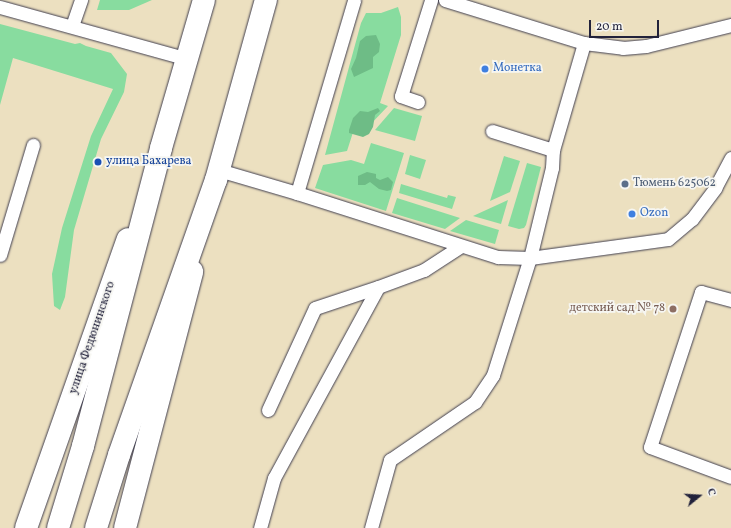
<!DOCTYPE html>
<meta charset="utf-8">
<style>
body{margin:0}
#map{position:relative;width:731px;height:528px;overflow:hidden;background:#ece0c0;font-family:Vollkorn,serif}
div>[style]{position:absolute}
.green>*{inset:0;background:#88dc9f}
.forest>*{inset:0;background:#6ebc86}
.roads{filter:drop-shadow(0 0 1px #403e4f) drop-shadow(0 0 1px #403e4f)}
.service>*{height:13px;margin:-6.5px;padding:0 6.5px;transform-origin:6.5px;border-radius:6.5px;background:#fff}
.secondary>*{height:22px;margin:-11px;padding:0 11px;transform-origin:11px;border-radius:11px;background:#fff}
.trunk>*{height:22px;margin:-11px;padding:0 11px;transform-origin:11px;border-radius:11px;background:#fff}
.dots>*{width:11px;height:11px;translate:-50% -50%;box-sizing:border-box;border:2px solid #f6f6f2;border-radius:50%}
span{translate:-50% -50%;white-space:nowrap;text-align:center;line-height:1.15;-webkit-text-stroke:3.5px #f6f6f2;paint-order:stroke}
.shop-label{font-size:12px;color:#366cbe}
.left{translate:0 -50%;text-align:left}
.transit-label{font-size:12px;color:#164399}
.service-label{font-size:12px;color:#4e5e75}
.education-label{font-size:12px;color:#785e54}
.right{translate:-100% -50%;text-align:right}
.street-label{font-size:12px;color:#22223b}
.north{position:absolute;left:679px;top:476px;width:40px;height:40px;-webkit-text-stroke:3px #f6f6f2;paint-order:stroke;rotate:72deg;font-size:11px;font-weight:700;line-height:16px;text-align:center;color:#22223b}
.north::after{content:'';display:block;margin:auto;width:14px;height:18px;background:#22223b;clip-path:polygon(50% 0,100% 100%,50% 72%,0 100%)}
.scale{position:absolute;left:589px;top:20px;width:70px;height:18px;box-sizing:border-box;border:2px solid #22223b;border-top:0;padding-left:5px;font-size:12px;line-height:14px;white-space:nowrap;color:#22223b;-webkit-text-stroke:3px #f6f6f2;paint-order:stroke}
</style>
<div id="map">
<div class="green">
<i style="clip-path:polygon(100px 0,152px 0,129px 10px,97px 10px)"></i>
<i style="clip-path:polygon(398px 7px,401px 17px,401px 35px,380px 103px,388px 106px,368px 127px,356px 123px,347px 151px,325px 155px,361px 23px,366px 13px,381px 13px)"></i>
<i style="clip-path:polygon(0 24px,75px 44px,80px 43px,86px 46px,111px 53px,127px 74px,124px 92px,101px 139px,74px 230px,65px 297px,60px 310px,54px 306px,52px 274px,62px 228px,91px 136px,113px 89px,13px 58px,0 105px)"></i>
<i style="clip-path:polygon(394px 108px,422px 116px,415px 141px,375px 130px)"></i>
<i style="clip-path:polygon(371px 143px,404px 153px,386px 211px,315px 188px,323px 165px,351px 160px,364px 164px)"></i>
<i style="clip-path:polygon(410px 155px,426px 160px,420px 179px,405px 174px)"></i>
<i style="clip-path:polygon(504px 156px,520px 161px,510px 192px,490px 201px)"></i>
<i style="clip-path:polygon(527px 163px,541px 167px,526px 225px,524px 228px,519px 229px,508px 226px)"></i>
<i style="clip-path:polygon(401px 184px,447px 198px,448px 195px,456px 197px,452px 209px,399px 193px)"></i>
<i style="clip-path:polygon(397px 198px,460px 218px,445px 229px,392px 213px)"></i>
<i style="clip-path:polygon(508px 200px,501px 224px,473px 216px)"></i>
<i style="clip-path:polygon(466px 220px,499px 230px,495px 244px,450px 231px)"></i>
</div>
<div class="forest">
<i style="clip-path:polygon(376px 35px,380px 44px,379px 52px,373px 57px,373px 68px,354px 77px,351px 69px,356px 58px,360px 41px,366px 36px)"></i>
<i style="clip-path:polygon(378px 108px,380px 111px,375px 115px,373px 127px,369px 134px,363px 137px,349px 133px,349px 130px,353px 118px,360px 111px,368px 112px)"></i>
<i style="clip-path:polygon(367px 172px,376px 174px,376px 178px,380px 180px,388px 177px,393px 182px,391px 190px,387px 191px,379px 189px,370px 182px,365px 185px,358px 185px,358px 176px)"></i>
</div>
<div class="roads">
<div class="service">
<i style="left:445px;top:0;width:145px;rotate:17.2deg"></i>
<i style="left:584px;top:43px;width:39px;rotate:7deg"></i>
<i style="left:623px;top:48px;width:23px;rotate:-5deg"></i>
<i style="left:646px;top:46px;width:88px;rotate:-13.9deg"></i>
<i style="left:0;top:7px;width:194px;rotate:15.5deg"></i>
<i style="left:72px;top:26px;width:28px;rotate:-71deg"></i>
<i style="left:418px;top:102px;width:18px;rotate:-161deg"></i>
<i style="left:401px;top:96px;width:101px;rotate:-72.6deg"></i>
<i style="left:492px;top:131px;width:64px;rotate:17.3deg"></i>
<i style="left:219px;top:170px;width:81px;rotate:16.4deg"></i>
<i style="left:297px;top:193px;width:201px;rotate:-73.5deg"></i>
<i style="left:297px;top:193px;width:211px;rotate:17.7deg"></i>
<i style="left:498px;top:257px;width:32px;rotate:2deg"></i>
<i style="left:530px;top:258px;width:139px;rotate:-7.8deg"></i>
<i style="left:668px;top:239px;width:31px;rotate:-40deg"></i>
<i style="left:692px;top:219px;width:39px;rotate:-53deg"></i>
<i style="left:715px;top:188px;width:34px;rotate:-62deg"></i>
<i style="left:0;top:255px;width:115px;rotate:-73.3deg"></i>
<i style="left:731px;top:300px;width:31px;rotate:-165deg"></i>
<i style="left:701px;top:292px;width:163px;rotate:108.2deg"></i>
<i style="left:650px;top:447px;width:86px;rotate:20.3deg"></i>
<i style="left:268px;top:410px;width:112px;rotate:-65.3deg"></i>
<i style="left:315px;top:308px;width:66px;rotate:-18.4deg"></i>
<i style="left:260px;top:528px;width:52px;rotate:-74.4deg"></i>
<i style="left:274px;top:478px;width:217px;rotate:-61.4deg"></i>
<i style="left:378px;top:287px;width:49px;rotate:-20.3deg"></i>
<i style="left:424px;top:270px;width:44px;rotate:-33deg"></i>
<i style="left:371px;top:528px;width:71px;rotate:-74.4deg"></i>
<i style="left:390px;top:460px;width:103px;rotate:-34.3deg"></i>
<i style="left:475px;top:402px;width:32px;rotate:-56deg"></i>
<i style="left:493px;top:375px;width:123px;rotate:-72.5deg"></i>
<i style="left:530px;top:258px;width:93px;rotate:-76.3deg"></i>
<i style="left:552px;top:168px;width:18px;rotate:-87deg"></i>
<i style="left:553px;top:150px;width:111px;rotate:-73.8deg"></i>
</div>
<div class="secondary">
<i style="left:26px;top:528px;width:306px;rotate:-70.6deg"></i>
<i style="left:125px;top:528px;width:265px;rotate:-75.3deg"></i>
</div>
<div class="trunk">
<i style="left:58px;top:528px;width:86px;rotate:-73deg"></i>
<i style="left:83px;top:446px;width:308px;rotate:-75.3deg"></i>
<i style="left:161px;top:148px;width:154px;rotate:-73.8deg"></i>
<i style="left:96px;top:528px;width:77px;rotate:-72.5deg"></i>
<i style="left:119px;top:455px;width:292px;rotate:-70.6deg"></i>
<i style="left:216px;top:180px;width:187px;rotate:-74.5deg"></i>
</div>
</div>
<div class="dots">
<i style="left:485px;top:69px;background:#3f7fe0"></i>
<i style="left:98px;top:162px;background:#1a4fb4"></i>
<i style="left:625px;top:184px;background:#5c6f8a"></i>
<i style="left:632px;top:214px;background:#3f7fe0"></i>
<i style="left:673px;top:309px;background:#8d6e63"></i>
</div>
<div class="shop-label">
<span class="left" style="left:493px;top:69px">Монетка</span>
<span class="left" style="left:640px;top:214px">Ozon</span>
</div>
<div class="transit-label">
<span class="left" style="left:106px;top:162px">улица Бахарева</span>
</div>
<div class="service-label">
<span class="left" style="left:633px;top:184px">Тюмень 625062</span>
</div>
<div class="education-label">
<span class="right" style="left:665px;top:309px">детский сад № 78</span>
</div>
<div class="street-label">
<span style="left:93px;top:338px;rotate:-71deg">улица Федюнинского</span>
</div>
<div class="north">С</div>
<div class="scale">20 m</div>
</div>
